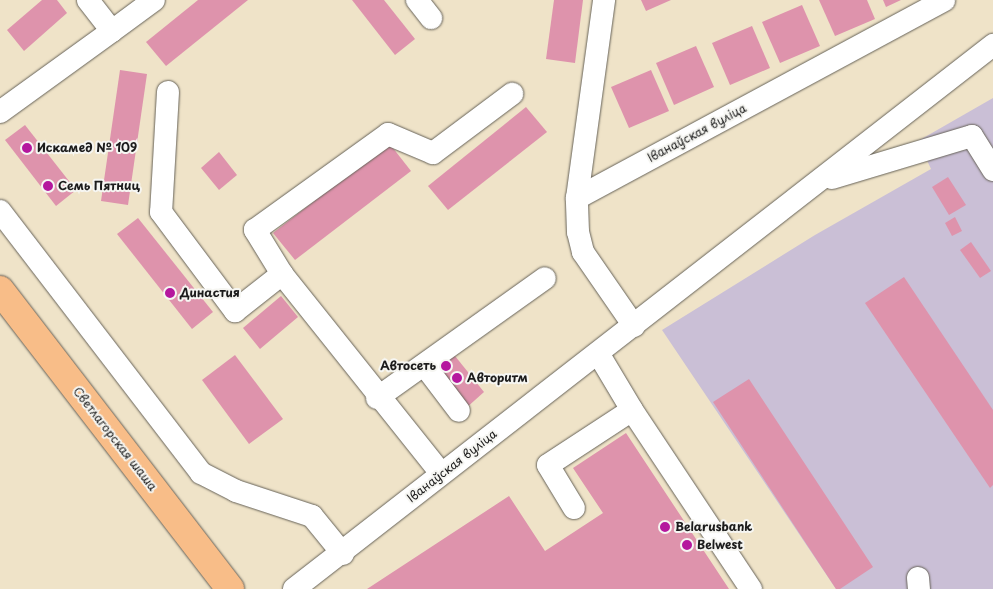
<!DOCTYPE html>
<meta charset="utf-8">
<style>
body{margin:0}
#map{position:relative;width:993px;height:589px;overflow:hidden;background:#efe3c8;font-family:"Playpen Sans",sans-serif}
div>[style]{position:absolute}
.industrial>*{inset:0;background:#cabfd6}
.building>*{inset:0;background:#de93ac}
.roads{filter:drop-shadow(0 0 1px #666258) drop-shadow(0 0 1px #666258)}
.minor>*{height:22px;margin:-11px;padding:0 11px;transform-origin:11px;border-radius:11px;background:#fff}
.major>*{height:28px;margin:-14px;padding:0 14px;transform-origin:14px;border-radius:14px;background:#f8bd88}
.dots>*{width:14px;height:14px;translate:-50% -50%;box-sizing:border-box;border:2px solid #f6f6f2;border-radius:50%}
span{translate:-50% -50%;white-space:nowrap;text-align:center;line-height:1.15;-webkit-text-stroke:4px #f6f6f2;paint-order:stroke}
.street-label{font-size:12px;color:#1c1c1c}
.poi-label{font-size:12px;color:#1c1c1c;font-weight:700}
.left{translate:0 -50%;text-align:left}
.right{translate:-100% -50%;text-align:right}
</style>
<div id="map">
<div class="industrial">
<i style="clip-path:polygon(993px 98px,993px 589px,836px 589px,662px 330px,815px 235px,931px 169px,918px 141px)"></i>
</div>
<div class="building">
<i style="clip-path:polygon(42px 0,57px 0,67px 13px,24px 51px,7px 30px)"></i>
<i style="clip-path:polygon(198px 0,248px 0,166px 66px,146px 42px)"></i>
<i style="clip-path:polygon(352px 0,384px 0,415px 39px,395px 55px)"></i>
<i style="clip-path:polygon(554px 0,583px 0,575px 63px,546px 59px)"></i>
<i style="clip-path:polygon(641px 0,671px 0,646px 11px)"></i>
<i style="clip-path:polygon(819px 0,867px 0,875px 19px,835px 36px)"></i>
<i style="clip-path:polygon(883px 0,901px 0,886px 7px)"></i>
<i style="clip-path:polygon(802px 5px,820px 46px,780px 63px,762px 22px)"></i>
<i style="clip-path:polygon(752px 26px,770px 68px,730px 85px,712px 43px)"></i>
<i style="clip-path:polygon(696px 46px,714px 87px,674px 105px,656px 63px)"></i>
<i style="clip-path:polygon(120px 70px,147px 74px,128px 205px,101px 201px)"></i>
<i style="clip-path:polygon(651px 70px,669px 111px,629px 128px,611px 87px)"></i>
<i style="clip-path:polygon(526px 107px,547px 132px,448px 210px,428px 186px)"></i>
<i style="clip-path:polygon(25px 125px,76px 190px,56px 206px,5px 140px)"></i>
<i style="clip-path:polygon(389px 143px,411px 171px,295px 260px,273px 233px)"></i>
<i style="clip-path:polygon(219px 152px,237px 175px,219px 190px,201px 168px)"></i>
<i style="clip-path:polygon(948px 177px,966px 205px,949px 215px,932px 187px)"></i>
<i style="clip-path:polygon(955px 217px,962px 231px,952px 236px,945px 223px)"></i>
<i style="clip-path:polygon(138px 218px,213px 312px,192px 329px,117px 234px)"></i>
<i style="clip-path:polygon(971px 242px,991px 271px,980px 278px,960px 250px)"></i>
<i style="clip-path:polygon(904px 277px,993px 410px,993px 485px,990px 488px,865px 303px)"></i>
<i style="clip-path:polygon(281px 296px,298px 317px,260px 349px,243px 328px)"></i>
<i style="clip-path:polygon(451px 351px,484px 392px,465px 409px,432px 365px)"></i>
<i style="clip-path:polygon(235px 355px,283px 419px,249px 444px,202px 380px)"></i>
<i style="clip-path:polygon(749px 379px,873px 567px,840px 589px,836px 589px,713px 402px)"></i>
<i style="clip-path:polygon(626px 433px,729px 589px,367px 589px,509px 496px,545px 551px,603px 513px,573px 468px)"></i>
</div>
<div class="roads">
<div class="minor">
<i style="left:417px;top:0;width:23px;rotate:52deg"></i>
<i style="left:112px;top:31px;width:52px;rotate:-36.4deg"></i>
<i style="left:168px;top:92px;width:120px;rotate:93.3deg"></i>
<i style="left:161px;top:212px;width:124px;rotate:53.2deg"></i>
<i style="left:235px;top:311px;width:60px;rotate:-38.2deg"></i>
<i style="left:282px;top:274px;width:255px;rotate:51.4deg"></i>
<i style="left:0;top:112px;width:138px;rotate:-35.9deg"></i>
<i style="left:112px;top:31px;width:39px;rotate:-128deg"></i>
<i style="left:832px;top:178px;width:146px;rotate:-16.7deg"></i>
<i style="left:972px;top:136px;width:40px;rotate:58deg"></i>
<i style="left:577px;top:198px;width:200px;rotate:-82.2deg"></i>
<i style="left:0;top:211px;width:330px;rotate:52.5deg"></i>
<i style="left:201px;top:473px;width:39px;rotate:27deg"></i>
<i style="left:236px;top:491px;width:80px;rotate:18.2deg"></i>
<i style="left:312px;top:516px;width:49px;rotate:50.8deg"></i>
<i style="left:282px;top:274px;width:52px;rotate:-121.5deg"></i>
<i style="left:255px;top:230px;width:164px;rotate:-35.8deg"></i>
<i style="left:388px;top:134px;width:49px;rotate:22.9deg"></i>
<i style="left:433px;top:153px;width:99px;rotate:-36.8deg"></i>
<i style="left:634px;top:326px;width:90px;rotate:-124.6deg"></i>
<i style="left:583px;top:252px;width:21px;rotate:-104deg"></i>
<i style="left:578px;top:232px;width:34px;rotate:-92deg"></i>
<i style="left:577px;top:198px;width:417px;rotate:-28.3deg"></i>
<i style="left:425px;top:366px;width:56px;rotate:52.9deg"></i>
<i style="left:377px;top:398px;width:206px;rotate:-35.5deg"></i>
<i style="left:632px;top:410px;width:215px;rotate:56.4deg"></i>
<i style="left:574px;top:508px;width:50px;rotate:-121.2deg"></i>
<i style="left:548px;top:465px;width:100px;rotate:-33.2deg"></i>
<i style="left:632px;top:410px;width:66px;rotate:-120.8deg"></i>
<i style="left:918px;top:578px;width:11px;rotate:85deg"></i>
<i style="left:294px;top:589px;width:886px;rotate:-37.89deg"></i>
</div>
<div class="major">
<i style="left:0;top:290px;width:377px;rotate:52.4deg"></i>
</div>
</div>
<div class="dots">
<i style="left:27px;top:148px;background:#b5179e"></i>
<i style="left:48px;top:186px;background:#b5179e"></i>
<i style="left:170px;top:293px;background:#b5179e"></i>
<i style="left:446px;top:366px;background:#b5179e"></i>
<i style="left:457px;top:378px;background:#b5179e"></i>
<i style="left:665px;top:527px;background:#b5179e"></i>
<i style="left:687px;top:545px;background:#b5179e"></i>
</div>
<div class="street-label">
<span style="left:697px;top:133px;rotate:-28deg">Іванаўская вуліца</span>
<span style="left:115px;top:439px;rotate:52deg">Светлагорская шаша</span>
<span style="left:452px;top:466px;rotate:-38deg">Іванаўская вуліца</span>
</div>
<div class="poi-label">
<span class="left" style="left:37px;top:148px">Искамед № 109</span>
<span class="left" style="left:58px;top:186px">Семь Пятниц</span>
<span class="left" style="left:180px;top:293px">Династия</span>
<span class="right" style="left:436px;top:366px">Автосеть</span>
<span class="left" style="left:467px;top:378px">Авторитм</span>
<span class="left" style="left:675px;top:527px">Belarusbank</span>
<span class="left" style="left:697px;top:545px">Belwest</span>
</div>
</div>
